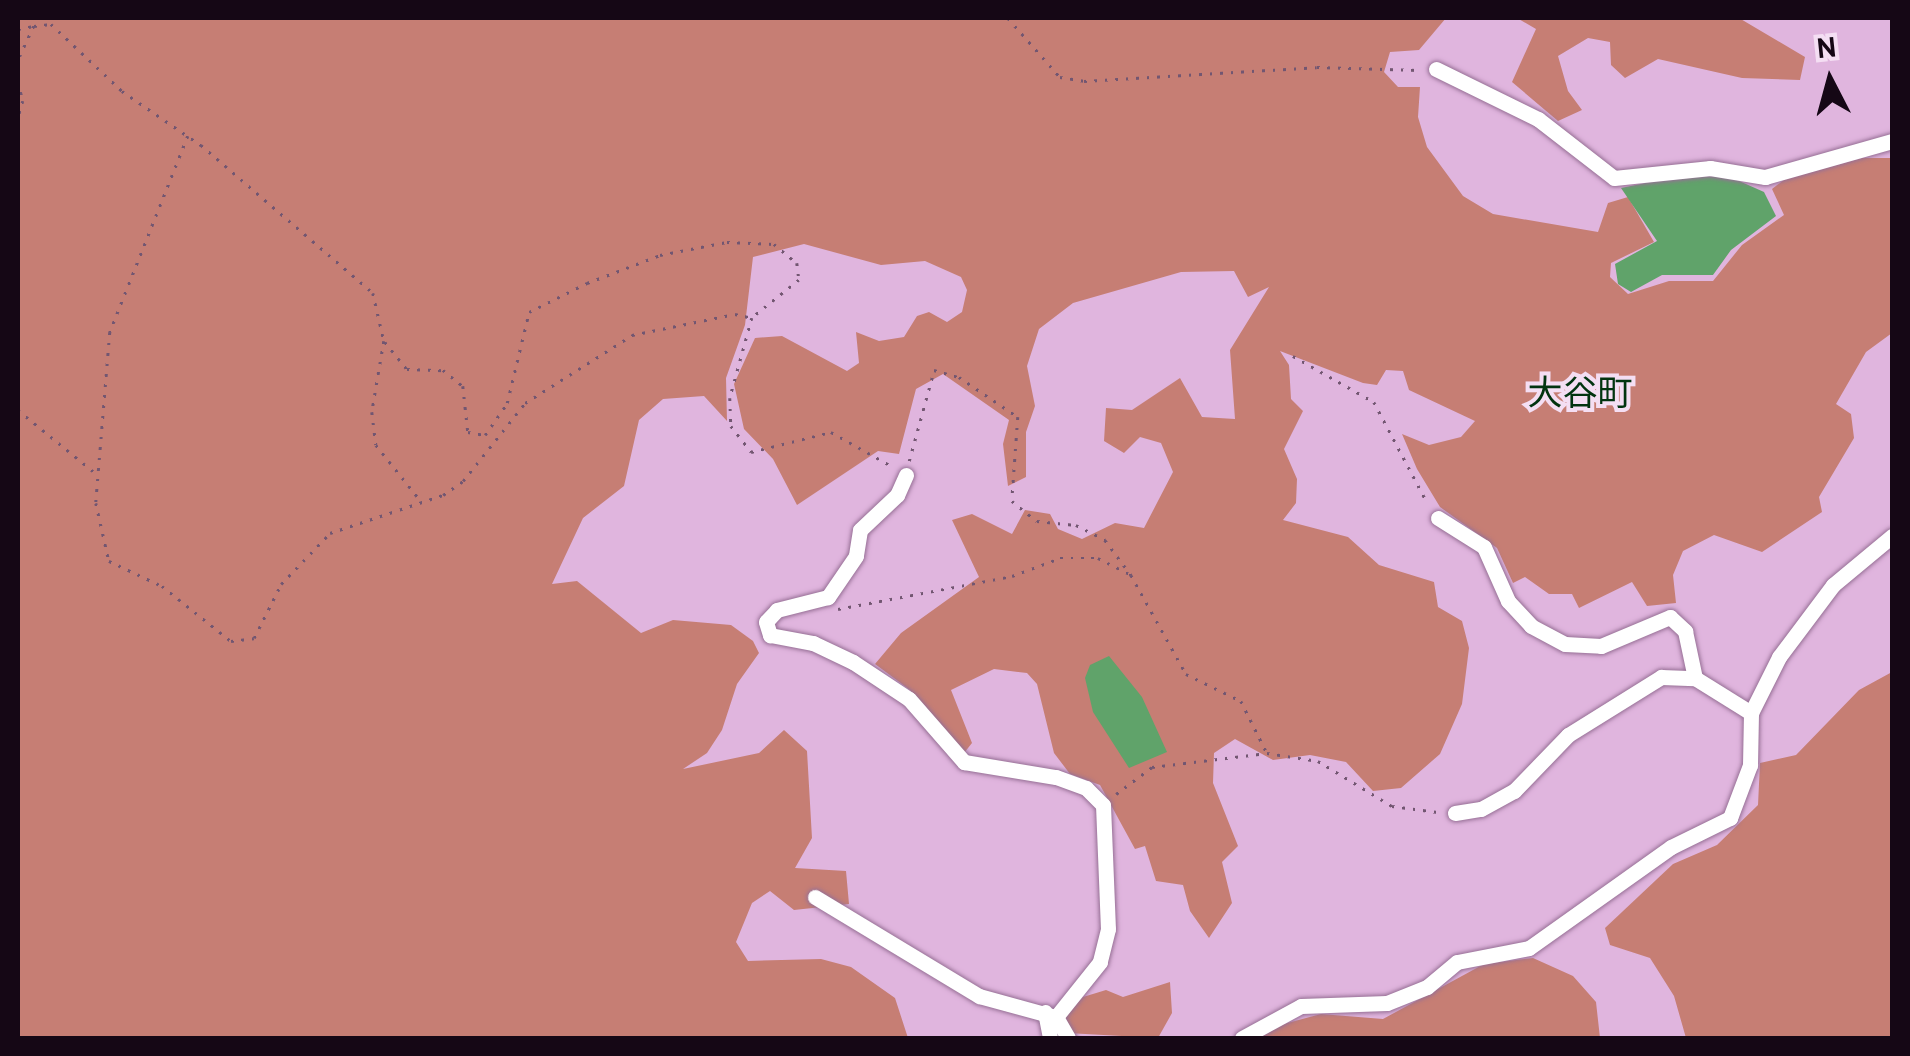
<!DOCTYPE html>
<meta charset="utf-8">
<style>
body{margin:0}
#map{position:relative;width:1910px;height:1056px;overflow:hidden;background:#e0b5de;font-family:Overpass,"Noto Sans JP",sans-serif}
div>[style]{position:absolute}
.green>*{inset:0;background:#c67e74}
.water>*{inset:0;background:#60a36a}
.path>*{height:2.5px;margin-top:-1.25px;transform-origin:0;background:repeating-linear-gradient(90deg,#725671 0 2.5px,transparent 0 10.5px)}
.roads{filter:drop-shadow(0 0 2px #966f95) drop-shadow(0 0 2px #966f95)}
.minor>*{height:15px;margin:-7.5px;padding:0 7.5px;transform-origin:7.5px;border-radius:7.5px;background:#fff}
span{translate:-50% -50%;white-space:nowrap;text-align:center;line-height:1.15;-webkit-text-stroke:8px #f4def3;paint-order:stroke}
.quarter-label{font-size:35px;color:#023410}
.frame{position:absolute;inset:0;border:20px solid #150715;pointer-events:none}
.north{position:absolute;left:1780px;top:30px;width:100px;height:100px;-webkit-text-stroke:8px #f4def3;paint-order:stroke;rotate:354deg;font-size:28px;font-weight:700;line-height:40px;text-align:center;color:#150715}
.north::after{content:'';display:block;margin:auto;width:35px;height:45px;background:#150715;clip-path:polygon(50% 0,100% 100%,50% 72%,0 100%)}
</style>
<div id="map">
<div class="green">
<i style="clip-path:polygon(18px 18px,1446px 18px,1419px 50px,1390px 52px,1384px 72px,1398px 87px,1420px 87px,1418px 117px,1427px 147px,1463px 196px,1493px 214px,1598px 232px,1608px 203px,1628px 197px,1654px 242px,1611px 263px,1610px 277px,1628px 294px,1669px 281px,1713px 281px,1742px 245px,1784px 215px,1772px 189px,1785px 179px,1862px 158px,1892px 158px,1892px 333px,1866px 352px,1836px 404px,1851px 414px,1854px 438px,1819px 497px,1822px 512px,1762px 552px,1714px 535px,1683px 551px,1673px 575px,1676px 603px,1647px 606px,1632px 582px,1579px 608px,1572px 594px,1549px 594px,1525px 577px,1513px 583px,1497px 548px,1440px 507px,1417px 469px,1402px 434px,1429px 445px,1461px 437px,1475px 421px,1409px 390px,1403px 371px,1386px 370px,1377px 385px,1363px 383px,1280px 351px,1289px 365px,1291px 399px,1303px 411px,1284px 449px,1297px 479px,1296px 503px,1283px 520px,1348px 537px,1379px 565px,1434px 582px,1438px 607px,1462px 621px,1469px 648px,1462px 704px,1440px 754px,1401px 788px,1373px 791px,1346px 762px,1310px 755px,1273px 760px,1235px 739px,1214px 753px,1213px 783px,1238px 846px,1222px 862px,1232px 903px,1209px 938px,1190px 911px,1183px 885px,1156px 881px,1145px 846px,1135px 849px,1100px 785px,1070px 774px,1054px 753px,1037px 684px,1027px 673px,994px 669px,951px 690px,972px 743px,964px 753px,910px 690px,875px 664px,901px 633px,979px 577px,952px 520px,972px 514px,1012px 534px,1025px 510px,1050px 514px,1058px 529px,1082px 539px,1115px 523px,1144px 528px,1173px 472px,1161px 443px,1140px 437px,1124px 453px,1104px 441px,1106px 408px,1132px 410px,1180px 378px,1202px 417px,1235px 419px,1230px 350px,1269px 287px,1248px 297px,1234px 271px,1181px 272px,1073px 303px,1039px 329px,1027px 366px,1035px 406px,1026px 432px,1026px 477px,1008px 486px,1003px 444px,1009px 420px,943px 374px,916px 389px,899px 454px,878px 451px,797px 505px,773px 459px,744px 429px,734px 384px,755px 338px,782px 336px,847px 371px,859px 363px,856px 332px,879px 341px,904px 337px,917px 316px,929px 312px,947px 322px,962px 312px,967px 290px,961px 277px,925px 261px,881px 265px,804px 244px,753px 257px,745px 325px,726px 378px,727px 421px,704px 396px,663px 399px,639px 420px,624px 486px,583px 518px,552px 584px,577px 581px,641px 633px,673px 620px,731px 625px,753px 641px,759px 653px,737px 684px,722px 730px,707px 753px,683px 769px,759px 753px,784px 730px,807px 751px,812px 838px,795px 868px,846px 871px,849px 904px,794px 910px,770px 891px,752px 903px,736px 942px,748px 961px,821px 959px,851px 967px,895px 998px,908px 1038px,18px 1038px)"></i>
<i style="clip-path:polygon(1517px 18px,1739px 18px,1805px 57px,1800px 80px,1742px 78px,1658px 59px,1625px 78px,1611px 65px,1610px 42px,1588px 38px,1558px 56px,1568px 91px,1582px 110px,1558px 121px,1512px 82px,1536px 29px)"></i>
<i style="clip-path:polygon(1892px 672px,1892px 1038px,1686px 1038px,1674px 996px,1650px 958px,1610px 945px,1605px 928px,1673px 864px,1717px 845px,1758px 805px,1760px 763px,1796px 755px,1859px 690px)"></i>
<i style="clip-path:polygon(1533px 958px,1573px 976px,1596px 1002px,1600px 1038px,1260px 1038px,1280px 1025px,1321px 1014px,1383px 1019px,1484px 964px)"></i>
<i style="clip-path:polygon(1170px 982px,1172px 1013px,1158px 1038px,1067px 1033px,1063px 1018px,1083px 997px,1106px 990px,1123px 997px)"></i>
</div>
<div class="water">
<i style="clip-path:polygon(1728px 176px,1764px 192px,1776px 216px,1731px 250px,1713px 275px,1662px 275px,1631px 292px,1618px 284px,1615px 264px,1657px 241px,1621px 188px,1675px 177px)"></i>
<i style="clip-path:polygon(1109px 656px,1142px 697px,1167px 752px,1129px 768px,1093px 712px,1085px 678px,1090px 665px)"></i>
</div>
<div class="path">
<i style="left:1008px;top:18px;width:79px;rotate:48.6deg"></i>
<i style="left:1060px;top:77px;width:24px;rotate:9deg"></i>
<i style="left:1084px;top:81px;width:233px;rotate:-3.4deg"></i>
<i style="left:1317px;top:67px;width:102px;rotate:1.7deg"></i>
<i style="left:34px;top:26px;width:17px;rotate:-7deg"></i>
<i style="left:51px;top:24px;width:98px;rotate:43.3deg"></i>
<i style="left:122px;top:91px;width:96px;rotate:34.4deg"></i>
<i style="left:201px;top:145px;width:227px;rotate:40.7deg"></i>
<i style="left:373px;top:293px;width:49px;rotate:77.1deg"></i>
<i style="left:384px;top:341px;width:72px;rotate:99.6deg"></i>
<i style="left:372px;top:412px;width:33px;rotate:83deg"></i>
<i style="left:376px;top:445px;width:70px;rotate:51.3deg"></i>
<i style="left:18px;top:29px;width:16px;rotate:-11deg"></i>
<i style="left:34px;top:26px;width:38px;rotate:115deg"></i>
<i style="left:18px;top:82px;width:20px;rotate:75deg"></i>
<i style="left:23px;top:101px;width:18px;rotate:106deg"></i>
<i style="left:188px;top:136px;width:211px;rotate:111.7deg"></i>
<i style="left:110px;top:332px;width:172px;rotate:94.7deg"></i>
<i style="left:96px;top:503px;width:59px;rotate:77.4deg"></i>
<i style="left:109px;top:561px;width:59px;rotate:25.3deg"></i>
<i style="left:162px;top:586px;width:88px;rotate:38.6deg"></i>
<i style="left:231px;top:641px;width:23px;rotate:-7deg"></i>
<i style="left:254px;top:638px;width:60px;rotate:-63.4deg"></i>
<i style="left:281px;top:584px;width:71px;rotate:-46.1deg"></i>
<i style="left:330px;top:533px;width:119px;rotate:-18.6deg"></i>
<i style="left:443px;top:495px;width:24px;rotate:-35deg"></i>
<i style="left:463px;top:481px;width:100px;rotate:-51.5deg"></i>
<i style="left:525px;top:403px;width:127px;rotate:-32.4deg"></i>
<i style="left:632px;top:335px;width:105px;rotate:-11.5deg"></i>
<i style="left:735px;top:314px;width:17px;rotate:13deg"></i>
<i style="left:752px;top:318px;width:83px;rotate:105.4deg"></i>
<i style="left:730px;top:398px;width:28px;rotate:88deg"></i>
<i style="left:731px;top:426px;width:33px;rotate:52deg"></i>
<i style="left:751px;top:452px;width:82px;rotate:-14deg"></i>
<i style="left:831px;top:432px;width:73px;rotate:29.4deg"></i>
<i style="left:385px;top:342px;width:35px;rotate:51deg"></i>
<i style="left:407px;top:369px;width:36px;rotate:2deg"></i>
<i style="left:443px;top:370px;width:26px;rotate:39deg"></i>
<i style="left:463px;top:386px;width:46px;rotate:83.8deg"></i>
<i style="left:468px;top:432px;width:17px;rotate:10deg"></i>
<i style="left:485px;top:435px;width:39px;rotate:-55deg"></i>
<i style="left:507px;top:403px;width:94px;rotate:-76.4deg"></i>
<i style="left:529px;top:312px;width:65px;rotate:-26.6deg"></i>
<i style="left:587px;top:283px;width:78px;rotate:-21deg"></i>
<i style="left:660px;top:255px;width:68px;rotate:-11deg"></i>
<i style="left:727px;top:242px;width:47px;rotate:2.4deg"></i>
<i style="left:774px;top:244px;width:30px;rotate:40deg"></i>
<i style="left:797px;top:263px;width:17px;rotate:83deg"></i>
<i style="left:799px;top:280px;width:59px;rotate:141.2deg"></i>
<i style="left:1293px;top:356px;width:93px;rotate:29.6deg"></i>
<i style="left:1374px;top:402px;width:115px;rotate:62.1deg"></i>
<i style="left:18px;top:410px;width:104px;rotate:39.2deg"></i>
<i style="left:909px;top:461px;width:94px;rotate:-74.6deg"></i>
<i style="left:934px;top:370px;width:26px;rotate:16deg"></i>
<i style="left:959px;top:377px;width:71px;rotate:34.1deg"></i>
<i style="left:1018px;top:417px;width:84px;rotate:94.1deg"></i>
<i style="left:1012px;top:501px;width:32px;rotate:39deg"></i>
<i style="left:1037px;top:521px;width:39px;rotate:6deg"></i>
<i style="left:1076px;top:525px;width:33px;rotate:27deg"></i>
<i style="left:1105px;top:540px;width:44px;rotate:53.4deg"></i>
<i style="left:838px;top:609px;width:177px;rotate:-10.7deg"></i>
<i style="left:1012px;top:576px;width:51px;rotate:-20.6deg"></i>
<i style="left:1060px;top:558px;width:38px"></i>
<i style="left:1098px;top:558px;width:37px;rotate:27deg"></i>
<i style="left:1131px;top:575px;width:113px;rotate:60.9deg"></i>
<i style="left:1186px;top:674px;width:61px;rotate:26.1deg"></i>
<i style="left:1241px;top:701px;width:58px;rotate:63.4deg"></i>
<i style="left:1116px;top:794px;width:45px;rotate:-36.9deg"></i>
<i style="left:1152px;top:767px;width:116px;rotate:-6.9deg"></i>
<i style="left:1267px;top:753px;width:52px;rotate:8.9deg"></i>
<i style="left:1318px;top:761px;width:87px;rotate:31.3deg"></i>
<i style="left:1392px;top:806px;width:46px;rotate:7.4deg"></i>
</div>
<div class="roads">
<div class="minor">
<i style="left:1436px;top:69px;width:114px;rotate:26.1deg"></i>
<i style="left:1538px;top:119px;width:96px;rotate:37.8deg"></i>
<i style="left:1614px;top:178px;width:97px;rotate:-5.9deg"></i>
<i style="left:1710px;top:168px;width:56px;rotate:9.3deg"></i>
<i style="left:1765px;top:177px;width:132px;rotate:-15.8deg"></i>
<i style="left:906px;top:475px;width:22px;rotate:114deg"></i>
<i style="left:897px;top:495px;width:51px;rotate:136.6deg"></i>
<i style="left:860px;top:530px;width:26px;rotate:99deg"></i>
<i style="left:856px;top:556px;width:50px;rotate:124.3deg"></i>
<i style="left:828px;top:597px;width:53px;rotate:165.7deg"></i>
<i style="left:777px;top:610px;width:16px;rotate:133deg"></i>
<i style="left:766px;top:622px;width:14px;rotate:73deg"></i>
<i style="left:770px;top:635px;width:44px;rotate:10.5deg"></i>
<i style="left:813px;top:643px;width:44px;rotate:25.4deg"></i>
<i style="left:853px;top:662px;width:67px;rotate:33.5deg"></i>
<i style="left:909px;top:699px;width:84px;rotate:48.9deg"></i>
<i style="left:964px;top:762px;width:93px;rotate:9.3deg"></i>
<i style="left:1056px;top:777px;width:32px;rotate:20deg"></i>
<i style="left:1086px;top:788px;width:24px;rotate:45deg"></i>
<i style="left:1103px;top:805px;width:124px;rotate:87.7deg"></i>
<i style="left:1108px;top:929px;width:34px;rotate:104deg"></i>
<i style="left:1100px;top:962px;width:70px;rotate:128.7deg"></i>
<i style="left:1438px;top:518px;width:54px;rotate:32.2deg"></i>
<i style="left:1484px;top:547px;width:59px;rotate:66deg"></i>
<i style="left:1508px;top:601px;width:34px;rotate:47deg"></i>
<i style="left:1531px;top:626px;width:38px;rotate:28deg"></i>
<i style="left:1565px;top:644px;width:36px;rotate:3deg"></i>
<i style="left:1601px;top:646px;width:75px;rotate:-22.8deg"></i>
<i style="left:1670px;top:617px;width:21px;rotate:43deg"></i>
<i style="left:1685px;top:631px;width:48px;rotate:78deg"></i>
<i style="left:1695px;top:678px;width:66px;rotate:32deg"></i>
<i style="left:1455px;top:813px;width:26px;rotate:-9deg"></i>
<i style="left:1481px;top:809px;width:38px;rotate:-29deg"></i>
<i style="left:1514px;top:791px;width:78px;rotate:-46deg"></i>
<i style="left:1568px;top:735px;width:110px;rotate:-31.9deg"></i>
<i style="left:1661px;top:677px;width:34px;rotate:2deg"></i>
<i style="left:815px;top:897px;width:192px;rotate:31.1deg"></i>
<i style="left:979px;top:996px;width:80px;rotate:15.3deg"></i>
<i style="left:1056px;top:1017px;width:24px;rotate:60deg"></i>
<i style="left:1045px;top:1012px;width:26px;rotate:79deg"></i>
<i style="left:1242px;top:1038px;width:67px;rotate:-28.5deg"></i>
<i style="left:1301px;top:1006px;width:86px;rotate:-2deg"></i>
<i style="left:1387px;top:1003px;width:43px;rotate:-21.8deg"></i>
<i style="left:1427px;top:987px;width:39px;rotate:-40deg"></i>
<i style="left:1457px;top:962px;width:73px;rotate:-11deg"></i>
<i style="left:1529px;top:948px;width:174px;rotate:-35.4deg"></i>
<i style="left:1671px;top:847px;width:66px;rotate:-26.2deg"></i>
<i style="left:1730px;top:818px;width:57px;rotate:-69.3deg"></i>
<i style="left:1750px;top:765px;width:52px;rotate:-88.9deg"></i>
<i style="left:1751px;top:713px;width:63px;rotate:-63.4deg"></i>
<i style="left:1779px;top:657px;width:90px;rotate:-53.1deg"></i>
<i style="left:1833px;top:585px;width:77px;rotate:-39.7deg"></i>
</div>
</div>
<div class="quarter-label">
<span style="left:1580px;top:396px">大谷町</span>
</div>
<div class="frame"></div>
<div class="north">N</div>
</div>
